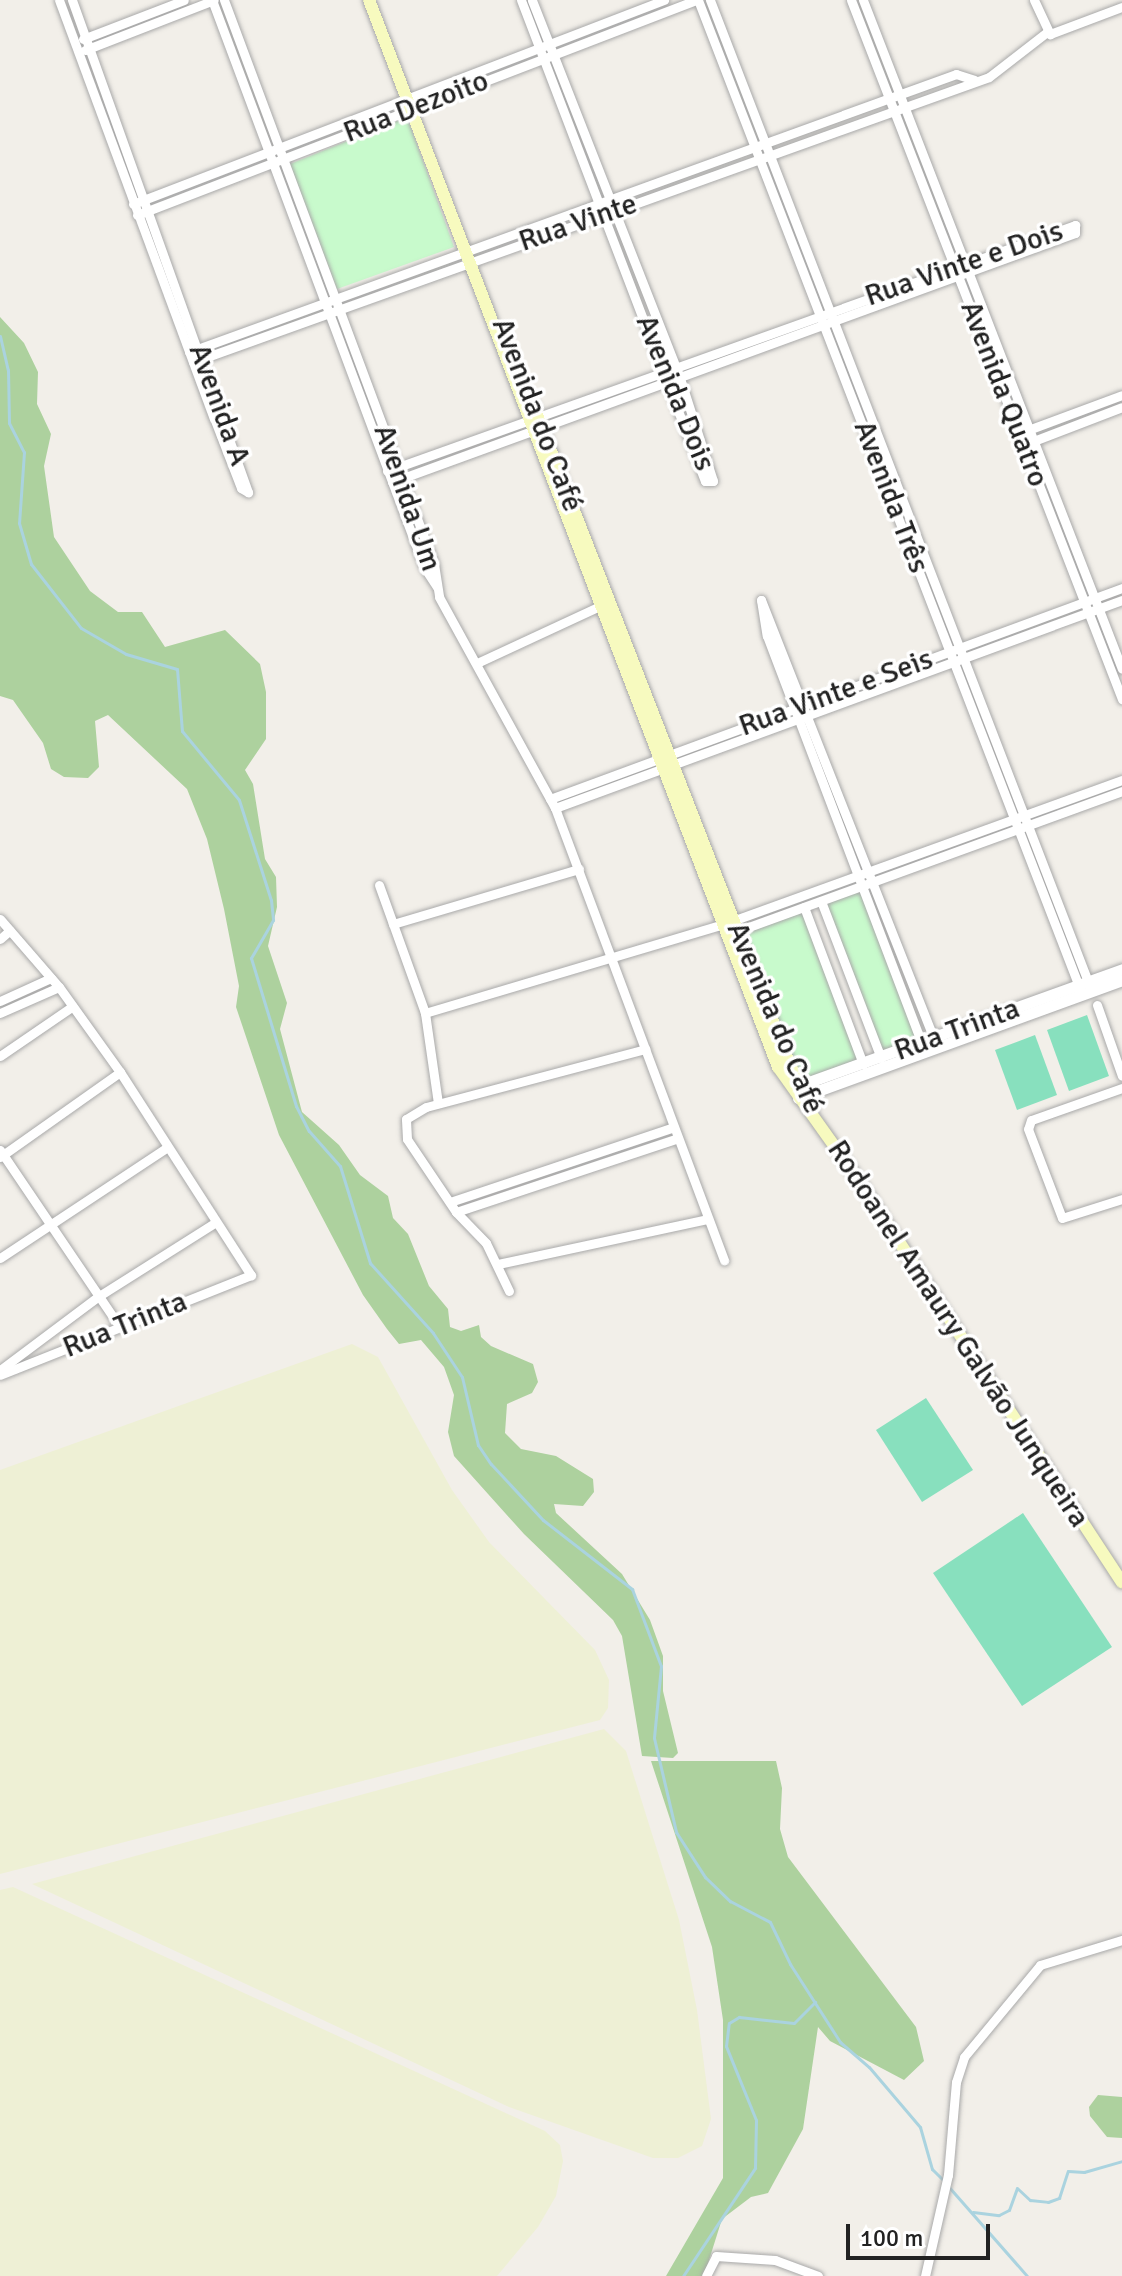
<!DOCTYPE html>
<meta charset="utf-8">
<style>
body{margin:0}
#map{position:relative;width:1122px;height:2276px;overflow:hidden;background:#f2efe9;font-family:Signika,sans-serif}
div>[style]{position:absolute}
.farmland>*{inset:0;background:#eef0d5}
.forest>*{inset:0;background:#add19e}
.park>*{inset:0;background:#c8facc}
.pitch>*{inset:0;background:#88e0be}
.stream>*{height:3px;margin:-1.5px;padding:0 1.5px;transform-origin:1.5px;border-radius:1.5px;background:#aad3df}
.roads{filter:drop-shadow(0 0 2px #a9a9a9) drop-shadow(0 0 2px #a9a9a9)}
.minor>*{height:9px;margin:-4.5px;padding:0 4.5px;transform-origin:4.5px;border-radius:4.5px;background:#fff}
.tertiary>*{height:11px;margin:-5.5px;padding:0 5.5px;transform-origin:5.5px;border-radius:5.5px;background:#fff}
.secondary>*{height:12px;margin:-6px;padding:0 6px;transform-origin:6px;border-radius:6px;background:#f7fabf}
span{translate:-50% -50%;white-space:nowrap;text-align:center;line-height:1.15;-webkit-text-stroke:7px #fff;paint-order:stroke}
.street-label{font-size:30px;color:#222}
.scale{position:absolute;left:846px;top:2224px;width:144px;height:36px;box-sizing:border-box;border:4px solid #222;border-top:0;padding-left:10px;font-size:24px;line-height:28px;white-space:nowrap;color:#222;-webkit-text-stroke:6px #fff;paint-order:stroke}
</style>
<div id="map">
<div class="farmland">
<i style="clip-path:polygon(352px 1344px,378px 1357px,452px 1490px,489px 1542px,595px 1650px,609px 1680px,608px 1708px,600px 1720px,0 1874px,0 1470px)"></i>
<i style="clip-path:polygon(604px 1729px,626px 1751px,679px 1920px,697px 2010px,711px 2119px,702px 2146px,678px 2158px,653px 2158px,509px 2107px,32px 1884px)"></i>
<i style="clip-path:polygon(13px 1887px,545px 2131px,560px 2145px,563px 2161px,556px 2196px,538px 2227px,497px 2276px,0 2276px,0 1890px)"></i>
</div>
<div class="forest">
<i style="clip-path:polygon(0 317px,24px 343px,38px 372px,37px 404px,51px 434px,44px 466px,54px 537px,90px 591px,118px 612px,142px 612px,165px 647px,225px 630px,260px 664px,266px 692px,266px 739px,245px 770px,253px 784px,265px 859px,276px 877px,277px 907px,268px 946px,287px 1003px,280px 1029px,302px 1112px,339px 1145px,360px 1175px,388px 1196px,393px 1218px,408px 1234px,429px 1286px,448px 1309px,450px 1327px,461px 1331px,479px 1325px,481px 1337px,491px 1346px,533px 1364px,538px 1382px,532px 1393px,507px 1404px,505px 1433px,521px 1449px,556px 1456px,593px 1479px,594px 1492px,583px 1506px,554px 1504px,556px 1513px,622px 1574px,650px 1620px,663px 1656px,663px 1691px,678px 1753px,673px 1758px,642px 1756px,622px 1636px,613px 1620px,524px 1534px,454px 1456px,448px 1432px,454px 1395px,444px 1367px,421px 1340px,399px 1344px,387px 1329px,363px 1295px,279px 1135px,236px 1007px,239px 986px,224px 909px,207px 839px,187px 789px,108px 715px,95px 721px,99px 767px,88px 778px,64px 777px,51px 769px,43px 743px,13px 700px,0 696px)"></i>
<i style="clip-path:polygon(651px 1761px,776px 1761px,782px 1788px,780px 1829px,788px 1857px,916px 2027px,924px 2061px,904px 2080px,830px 2041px,818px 2027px,803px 2129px,768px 2193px,751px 2197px,722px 2219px,704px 2276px,666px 2276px,723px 2178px,723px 2020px,712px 1947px)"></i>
<i style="clip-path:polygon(1098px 2095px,1122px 2097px,1122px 2138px,1107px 2137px,1090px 2116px,1089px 2107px)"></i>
</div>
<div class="park">
<i style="clip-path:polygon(407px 117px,454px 247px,337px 289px,290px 164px)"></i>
<i style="clip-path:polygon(862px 887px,921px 1043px,881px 1058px,821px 901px)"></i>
<i style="clip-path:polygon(804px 907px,863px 1064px,800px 1086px,738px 930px)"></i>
</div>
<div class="pitch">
<i style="clip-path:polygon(1087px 1015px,1109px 1076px,1069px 1091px,1047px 1030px)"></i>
<i style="clip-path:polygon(1035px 1035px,1057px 1095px,1017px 1110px,995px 1050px)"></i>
<i style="clip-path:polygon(926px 1398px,973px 1470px,922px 1502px,876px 1430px)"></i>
<i style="clip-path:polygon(1023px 1513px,1112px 1647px,1022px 1706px,933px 1573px)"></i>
</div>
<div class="stream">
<i style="left:0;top:336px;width:35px;rotate:77deg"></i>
<i style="left:8px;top:370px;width:53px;rotate:88.9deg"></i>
<i style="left:9px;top:423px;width:33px;rotate:63deg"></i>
<i style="left:24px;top:452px;width:71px;rotate:94deg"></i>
<i style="left:19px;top:523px;width:43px;rotate:73.7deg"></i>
<i style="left:31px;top:564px;width:81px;rotate:52deg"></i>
<i style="left:81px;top:628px;width:52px;rotate:30deg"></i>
<i style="left:126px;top:654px;width:53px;rotate:16.4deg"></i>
<i style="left:177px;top:669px;width:62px;rotate:85.4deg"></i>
<i style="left:182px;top:731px;width:89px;rotate:50.4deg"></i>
<i style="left:239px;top:800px;width:105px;rotate:72.3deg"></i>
<i style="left:271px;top:900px;width:20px;rotate:84deg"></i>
<i style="left:273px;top:920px;width:44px;rotate:120.1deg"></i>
<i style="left:251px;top:958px;width:155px;rotate:73.1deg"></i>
<i style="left:296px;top:1106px;width:28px;rotate:63deg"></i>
<i style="left:309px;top:1131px;width:47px;rotate:48.5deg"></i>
<i style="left:340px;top:1166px;width:102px;rotate:72.8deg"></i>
<i style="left:370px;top:1263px;width:94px;rotate:48deg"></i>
<i style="left:433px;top:1333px;width:53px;rotate:56.6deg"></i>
<i style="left:462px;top:1377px;width:70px;rotate:76.8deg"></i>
<i style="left:478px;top:1445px;width:23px;rotate:56deg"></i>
<i style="left:491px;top:1464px;width:76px;rotate:47.1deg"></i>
<i style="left:543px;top:1520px;width:113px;rotate:37.8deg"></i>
<i style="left:632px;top:1589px;width:82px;rotate:69.4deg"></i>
<i style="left:661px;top:1666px;width:72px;rotate:95.6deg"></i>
<i style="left:654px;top:1738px;width:97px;rotate:76.8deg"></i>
<i style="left:676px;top:1832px;width:54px;rotate:57.2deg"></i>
<i style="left:705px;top:1877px;width:35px;rotate:44deg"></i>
<i style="left:730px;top:1901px;width:45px;rotate:27.7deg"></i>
<i style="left:770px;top:1922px;width:47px;rotate:64.5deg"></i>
<i style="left:790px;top:1964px;width:93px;rotate:57.3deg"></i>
<i style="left:840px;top:2042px;width:38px;rotate:41deg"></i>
<i style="left:869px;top:2067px;width:79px;rotate:49.6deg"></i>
<i style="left:920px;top:2127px;width:44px;rotate:74.1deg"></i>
<i style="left:932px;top:2169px;width:16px;rotate:45deg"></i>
<i style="left:948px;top:2186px;width:120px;rotate:48.7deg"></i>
<i style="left:973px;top:2212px;width:26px;rotate:7deg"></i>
<i style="left:999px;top:2215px;width:11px;rotate:-27deg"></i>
<i style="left:1009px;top:2210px;width:23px;rotate:-70deg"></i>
<i style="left:1017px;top:2188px;width:18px;rotate:43deg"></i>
<i style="left:1030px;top:2200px;width:18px;rotate:6deg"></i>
<i style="left:1048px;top:2202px;width:12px;rotate:-20deg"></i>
<i style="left:1059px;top:2198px;width:28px;rotate:-72deg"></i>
<i style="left:1068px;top:2171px;width:16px;rotate:4deg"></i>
<i style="left:1084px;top:2172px;width:40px;rotate:-16deg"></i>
<i style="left:683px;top:2276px;width:130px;rotate:-56.3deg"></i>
<i style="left:755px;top:2168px;width:48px;rotate:-88.8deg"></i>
<i style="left:756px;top:2120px;width:80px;rotate:-112.1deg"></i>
<i style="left:726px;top:2046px;width:23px;rotate:-83deg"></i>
<i style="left:729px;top:2023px;width:12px;rotate:-31deg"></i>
<i style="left:739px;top:2017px;width:55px;rotate:6.2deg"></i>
<i style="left:794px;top:2023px;width:30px;rotate:-45deg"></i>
</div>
<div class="roads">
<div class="minor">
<i style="left:59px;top:0;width:446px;rotate:69.7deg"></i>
<i style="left:214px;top:418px;width:75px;rotate:68.9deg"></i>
<i style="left:241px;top:488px;width:8px;rotate:30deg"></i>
<i style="left:72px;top:0;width:523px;rotate:70.32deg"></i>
<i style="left:212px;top:0;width:605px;rotate:69.5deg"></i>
<i style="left:424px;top:567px;width:24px;rotate:57deg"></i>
<i style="left:224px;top:0;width:602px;rotate:69.58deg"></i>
<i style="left:434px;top:564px;width:33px;rotate:81deg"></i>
<i style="left:439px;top:597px;width:241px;rotate:61.2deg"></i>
<i style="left:555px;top:808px;width:483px;rotate:69.5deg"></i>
<i style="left:521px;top:0;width:515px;rotate:69.07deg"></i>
<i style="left:705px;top:481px;width:8px"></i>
<i style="left:713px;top:481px;width:108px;rotate:-107.8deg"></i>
<i style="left:680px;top:378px;width:406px;rotate:-111.4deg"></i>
<i style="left:698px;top:0;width:1060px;rotate:68.88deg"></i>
<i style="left:710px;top:0;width:1054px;rotate:68.94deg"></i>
<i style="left:851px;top:0;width:750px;rotate:68.81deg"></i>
<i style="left:863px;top:0;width:717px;rotate:68.84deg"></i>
<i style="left:1034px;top:0;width:38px;rotate:65deg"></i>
<i style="left:1050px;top:34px;width:77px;rotate:-20.6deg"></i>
<i style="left:83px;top:39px;width:108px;rotate:-21.1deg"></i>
<i style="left:85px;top:50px;width:138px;rotate:-21.2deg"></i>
<i style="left:133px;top:204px;width:569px;rotate:-21.02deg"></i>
<i style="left:137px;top:215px;width:599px;rotate:-21.04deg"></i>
<i style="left:189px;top:352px;width:816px;rotate:-19.92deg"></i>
<i style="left:956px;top:74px;width:19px;rotate:18deg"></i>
<i style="left:193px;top:362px;width:845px;rotate:-19.7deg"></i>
<i style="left:989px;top:77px;width:73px;rotate:-37.8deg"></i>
<i style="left:1028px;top:430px;width:100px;rotate:-20.4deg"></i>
<i style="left:1031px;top:442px;width:97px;rotate:-21deg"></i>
<i style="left:387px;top:471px;width:731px;rotate:-19.67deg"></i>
<i style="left:1075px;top:225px;width:8px;rotate:90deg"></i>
<i style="left:1075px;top:233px;width:727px;rotate:159.97deg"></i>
<i style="left:761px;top:600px;width:475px;rotate:68.5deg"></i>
<i style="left:761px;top:600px;width:36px;rotate:81deg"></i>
<i style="left:767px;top:636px;width:440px;rotate:69.2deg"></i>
<i style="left:477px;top:663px;width:142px;rotate:-24.9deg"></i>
<i style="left:550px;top:799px;width:610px;rotate:-20.25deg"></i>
<i style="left:555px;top:808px;width:604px;rotate:-20.15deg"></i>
<i style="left:379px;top:885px;width:136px;rotate:70.2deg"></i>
<i style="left:425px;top:1013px;width:91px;rotate:81.8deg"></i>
<i style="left:821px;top:901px;width:168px;rotate:69.1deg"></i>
<i style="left:804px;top:907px;width:168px;rotate:69.4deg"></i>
<i style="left:0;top:919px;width:90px;rotate:49.1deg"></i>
<i style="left:59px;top:987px;width:105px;rotate:54.3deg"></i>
<i style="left:120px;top:1072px;width:242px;rotate:57.2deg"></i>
<i style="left:251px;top:1275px;width:270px;rotate:158.3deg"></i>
<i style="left:393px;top:924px;width:194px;rotate:-16.5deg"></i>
<i style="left:735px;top:932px;width:412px;rotate:-20deg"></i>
<i style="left:0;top:939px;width:13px;rotate:-42deg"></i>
<i style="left:0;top:1001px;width:56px;rotate:-24.3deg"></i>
<i style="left:1097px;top:1005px;width:75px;rotate:70.6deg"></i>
<i style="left:0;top:1013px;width:64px;rotate:-23.8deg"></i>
<i style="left:425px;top:1013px;width:312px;rotate:-16.6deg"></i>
<i style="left:724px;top:924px;width:423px;rotate:-19.9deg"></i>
<i style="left:0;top:1056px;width:88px;rotate:-34.4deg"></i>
<i style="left:1122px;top:1088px;width:96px;rotate:160.6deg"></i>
<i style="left:1031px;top:1120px;width:9px;rotate:108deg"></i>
<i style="left:1028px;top:1129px;width:95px;rotate:69.1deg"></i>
<i style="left:1062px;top:1218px;width:63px;rotate:-17.6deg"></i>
<i style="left:0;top:1150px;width:214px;rotate:55.9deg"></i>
<i style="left:0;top:1157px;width:147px;rotate:-35.3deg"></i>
<i style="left:450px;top:1202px;width:236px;rotate:-18.5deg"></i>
<i style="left:456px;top:1212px;width:234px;rotate:-18.4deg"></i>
<i style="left:0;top:1258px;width:201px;rotate:-33.5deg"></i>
<i style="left:498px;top:1264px;width:215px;rotate:-12.1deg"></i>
<i style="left:509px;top:1291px;width:53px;rotate:-115.6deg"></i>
<i style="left:486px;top:1243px;width:43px;rotate:-134.1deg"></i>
<i style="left:456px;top:1212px;width:88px;rotate:-123.9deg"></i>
<i style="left:407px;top:1139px;width:20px;rotate:-93deg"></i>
<i style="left:406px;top:1119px;width:23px;rotate:-31deg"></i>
<i style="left:426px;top:1107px;width:227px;rotate:-14.8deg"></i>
<i style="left:0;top:1370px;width:124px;rotate:-36.8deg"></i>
<i style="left:99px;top:1296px;width:138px;rotate:-32.3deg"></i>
<i style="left:706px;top:2276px;width:22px;rotate:-63deg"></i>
<i style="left:716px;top:2256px;width:59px;rotate:3.9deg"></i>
<i style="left:775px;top:2260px;width:46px;rotate:20.4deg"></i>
<i style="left:925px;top:2276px;width:104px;rotate:-77.2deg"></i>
<i style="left:948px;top:2175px;width:93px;rotate:-85.1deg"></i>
<i style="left:956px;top:2082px;width:26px;rotate:-72deg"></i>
<i style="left:964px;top:2057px;width:119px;rotate:-50.4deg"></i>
<i style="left:1040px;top:1965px;width:86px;rotate:-17deg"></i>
</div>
<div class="tertiary">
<i style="left:795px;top:1087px;width:348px;rotate:-19.8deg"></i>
<i style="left:798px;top:1098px;width:345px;rotate:-20deg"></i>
</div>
<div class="secondary">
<i style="left:369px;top:0;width:1143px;rotate:69.03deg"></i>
<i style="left:778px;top:1067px;width:138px;rotate:54.5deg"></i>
<i style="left:858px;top:1179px;width:482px;rotate:56.8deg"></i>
<i style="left:533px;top:405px;width:706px;rotate:68.74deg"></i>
<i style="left:789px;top:1063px;width:51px;rotate:62.9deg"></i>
</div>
</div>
<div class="street-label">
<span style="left:416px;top:107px;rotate:-21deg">Rua Dezoito</span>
<span style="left:578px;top:223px;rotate:-19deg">Rua Vinte</span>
<span style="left:964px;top:264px;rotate:-19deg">Rua Vinte e Dois</span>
<span style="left:675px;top:393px;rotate:68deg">Avenida Dois</span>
<span style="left:1004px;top:394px;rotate:69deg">Avenida Quatro</span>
<span style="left:219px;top:405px;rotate:70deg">Avenida A</span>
<span style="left:537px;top:415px;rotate:69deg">Avenida do Café</span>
<span style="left:891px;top:497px;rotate:69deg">Avenida Três</span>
<span style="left:407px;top:498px;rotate:71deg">Avenida Um</span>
<span style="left:836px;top:693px;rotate:-20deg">Rua Vinte e Seis</span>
<span style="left:775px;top:1018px;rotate:67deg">Avenida do Café</span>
<span style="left:957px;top:1030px;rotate:-20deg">Rua Trinta</span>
<span style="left:125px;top:1325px;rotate:-22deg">Rua Trinta</span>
<span style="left:958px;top:1334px;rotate:57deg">Rodoanel Amaury Galvão Junqueira</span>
</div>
<div class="scale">100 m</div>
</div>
